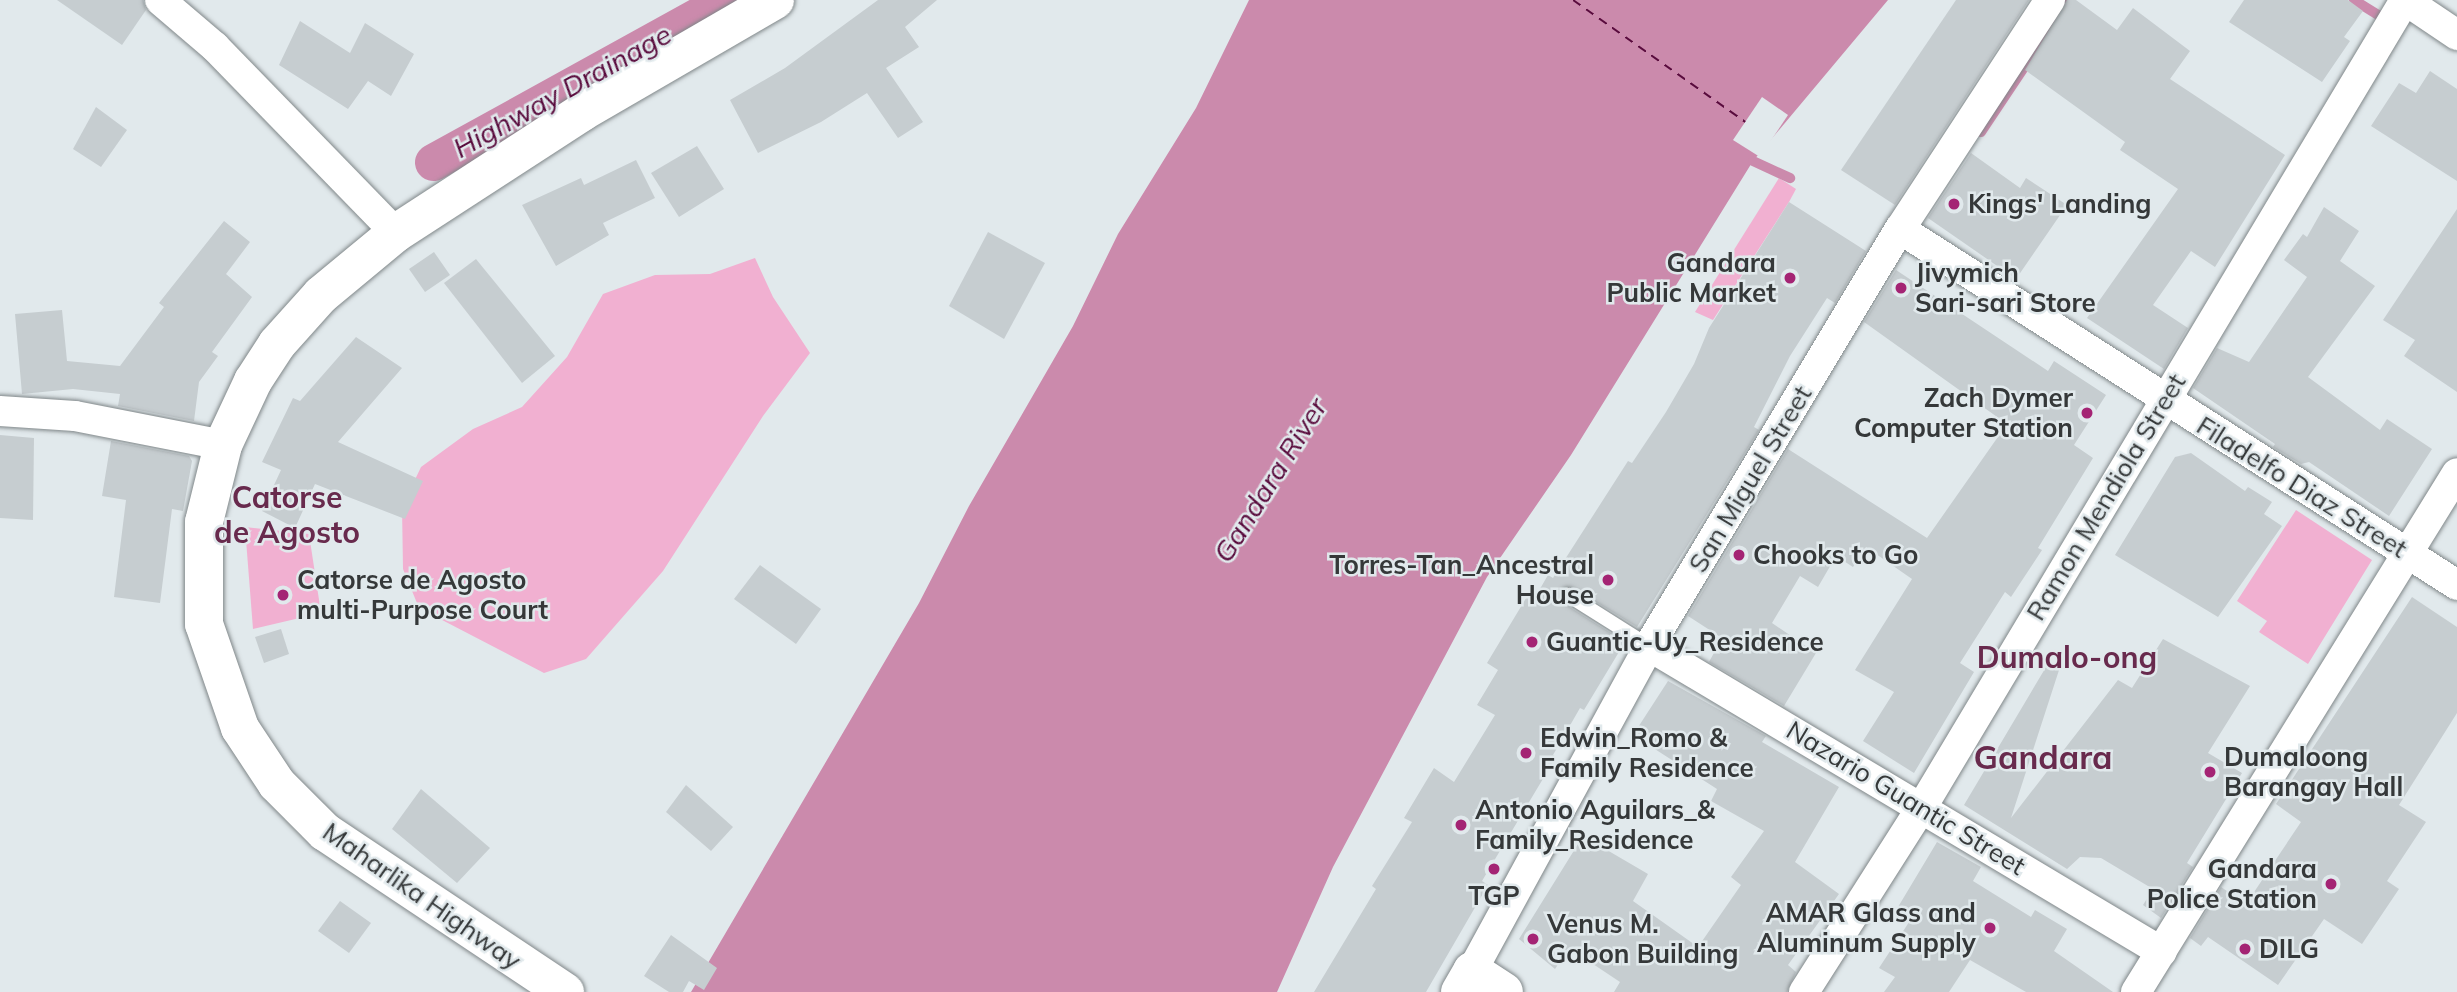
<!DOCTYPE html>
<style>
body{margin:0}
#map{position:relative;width:2457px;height:992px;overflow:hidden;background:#e1e9ec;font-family:Mulish,sans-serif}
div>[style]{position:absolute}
.green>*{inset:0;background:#f1b0d1}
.water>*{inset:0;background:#cb8aac}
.pier>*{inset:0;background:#e1e9ec}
.stream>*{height:10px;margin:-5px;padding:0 5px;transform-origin:5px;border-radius:5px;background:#cb8aac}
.canal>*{height:37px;margin:-18.5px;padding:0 18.5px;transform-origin:18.5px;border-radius:18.5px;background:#cb8aac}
.ferry>*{height:2px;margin-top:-1px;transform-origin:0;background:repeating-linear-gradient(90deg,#590b3d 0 9px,transparent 0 16px)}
.building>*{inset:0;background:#c6cdd0}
.roads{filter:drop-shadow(0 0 2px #808789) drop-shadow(0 0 2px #808789)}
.service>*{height:14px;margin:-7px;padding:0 7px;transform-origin:7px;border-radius:7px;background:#fff}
.minor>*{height:30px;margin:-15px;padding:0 15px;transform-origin:15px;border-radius:15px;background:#fff}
.secondary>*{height:38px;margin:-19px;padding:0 19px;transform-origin:19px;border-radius:19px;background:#fff}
.dots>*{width:19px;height:19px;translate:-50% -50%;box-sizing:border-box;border:4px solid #e1e9ec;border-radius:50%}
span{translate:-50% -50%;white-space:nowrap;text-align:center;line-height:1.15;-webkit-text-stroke:5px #e1e9ec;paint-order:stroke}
.poi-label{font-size:26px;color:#353839;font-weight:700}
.left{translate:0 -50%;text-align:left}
.right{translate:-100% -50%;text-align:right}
.street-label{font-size:26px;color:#353839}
.water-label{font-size:28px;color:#590b3d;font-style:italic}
.quarter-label{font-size:30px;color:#682a4d;font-weight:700}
.district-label{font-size:33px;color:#682a4d;font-weight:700}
</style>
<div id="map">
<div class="green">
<i style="clip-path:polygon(1779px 178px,1796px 189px,1789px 202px,1713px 320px,1695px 312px)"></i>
<i style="clip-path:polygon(755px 258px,773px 297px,810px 353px,763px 416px,663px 571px,586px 659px,544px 673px,419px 608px,403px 569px,402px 507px,421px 467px,473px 429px,522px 407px,567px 357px,603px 294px,655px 275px,710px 274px)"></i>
<i style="clip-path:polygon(2296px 510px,2372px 560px,2308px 664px,2259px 632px,2267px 621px,2237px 601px)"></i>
<i style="clip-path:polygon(245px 527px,309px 534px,321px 613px,253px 629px)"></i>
</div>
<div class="water">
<i style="clip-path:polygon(1249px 0,1888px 0,1753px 161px,1571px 455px,1487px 577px,1333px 867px,1277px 992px,691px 992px,919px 603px,969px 506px,1073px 326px,1118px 234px,1196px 108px)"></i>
</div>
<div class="pier">
<i style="clip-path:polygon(1762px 97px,1788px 115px,1760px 157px,1733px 140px)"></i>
</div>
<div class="stream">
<i style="left:2354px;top:0;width:28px;rotate:32deg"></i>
<i style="left:1981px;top:132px;width:159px;rotate:-56.3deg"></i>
<i style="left:1753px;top:161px;width:41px;rotate:24.7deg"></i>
</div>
<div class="canal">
<i style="left:433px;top:162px;width:336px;rotate:-28.9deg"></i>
</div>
<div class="ferry">
<i style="left:1573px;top:0;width:211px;rotate:35.3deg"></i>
</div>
<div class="building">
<i style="clip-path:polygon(57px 0,143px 0,146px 10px,122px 45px)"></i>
<i style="clip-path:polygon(878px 0,937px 0,905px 27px,919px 47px,886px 68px,923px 122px,898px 138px,867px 93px,821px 122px,758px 153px,730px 100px,785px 68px)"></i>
<i style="clip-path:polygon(1956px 0,2029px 0,1895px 205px,1841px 170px)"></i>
<i style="clip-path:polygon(2067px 0,2076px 0,2117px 30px,2133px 8px,2190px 51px,2170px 79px,2285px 155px,2215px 267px,2191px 251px,2153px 305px,2188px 328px,2164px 369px,2087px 318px,2178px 189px,2120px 150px,2125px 142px,2025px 70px)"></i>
<i style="clip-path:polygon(2244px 0,2348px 0,2363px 11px,2344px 37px,2350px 41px,2322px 82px,2229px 22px)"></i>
<i style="clip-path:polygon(300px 21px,350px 53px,365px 23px,414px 54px,391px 96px,368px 81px,348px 109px,279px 65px)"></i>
<i style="clip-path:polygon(2430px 71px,2457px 89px,2457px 181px,2371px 126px,2399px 83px,2416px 93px)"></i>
<i style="clip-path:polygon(96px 107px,127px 130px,101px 167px,73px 149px)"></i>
<i style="clip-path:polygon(697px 146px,724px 189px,679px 217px,651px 173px)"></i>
<i style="clip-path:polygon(1971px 153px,2020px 188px,2026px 178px,2067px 205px,2016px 279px,1928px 218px)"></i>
<i style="clip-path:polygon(636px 160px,655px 198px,603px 223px,609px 235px,556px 266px,522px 205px,581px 178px,584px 185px)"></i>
<i style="clip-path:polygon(1789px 202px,1866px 251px,1835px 303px,1827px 298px,1790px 356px,1754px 427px,1759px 430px,1637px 627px,1572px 587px,1560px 591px,1563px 603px,1625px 642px,1584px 710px,1580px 708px,1553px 755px,1556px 757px,1482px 881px,1488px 885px,1426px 992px,1314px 992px,1376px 889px,1372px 886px,1412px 822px,1404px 818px,1434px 768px,1454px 782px,1495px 715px,1477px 705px,1498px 670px,1487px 663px,1531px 590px,1537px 594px,1548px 575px,1553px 578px,1628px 461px,1632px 463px,1666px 412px,1694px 364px,1709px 328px)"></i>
<i style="clip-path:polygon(2324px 207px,2359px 231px,2340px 261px,2375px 286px,2308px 377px,2380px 430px,2387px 419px,2432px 449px,2389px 516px,2309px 462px,2301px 464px,2273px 447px,2275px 444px,2193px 388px,2217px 348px,2249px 362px,2307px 277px,2284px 260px,2303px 234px,2307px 237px)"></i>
<i style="clip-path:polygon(2457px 209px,2457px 392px,2404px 356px,2415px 340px,2383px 320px)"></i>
<i style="clip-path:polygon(224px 221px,250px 242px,226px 274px,252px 297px,212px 352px,218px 356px,199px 382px,194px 421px,118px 406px,120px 394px,73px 389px,22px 394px,15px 314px,62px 310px,67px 361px,120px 366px,164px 307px,159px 303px)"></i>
<i style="clip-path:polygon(988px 232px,1045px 263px,1004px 339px,949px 306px)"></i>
<i style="clip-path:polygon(434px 252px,450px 275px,425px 292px,409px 269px)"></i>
<i style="clip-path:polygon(476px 259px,555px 356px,522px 383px,444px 283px)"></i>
<i style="clip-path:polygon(1896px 270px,2048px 371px,2054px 361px,2106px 395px,2074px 445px,2093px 458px,2038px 548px,2042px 550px,2011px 597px,2005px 592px,1960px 663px,1974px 672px,1914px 773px,1863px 741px,1894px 692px,1855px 670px,1912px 579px,1866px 547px,1853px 567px,1836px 556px,1818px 587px,1800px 576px,1772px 623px,1816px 653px,1784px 706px,1709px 662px,1722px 638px,1688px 616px,1788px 449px,1927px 538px,2007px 424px,1864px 322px)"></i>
<i style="clip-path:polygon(356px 337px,402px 368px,338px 442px,423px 481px,405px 519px,315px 484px,295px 528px,262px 511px,281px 470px,262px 462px,293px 398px,300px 401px)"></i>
<i style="clip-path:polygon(0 435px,34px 438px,33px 520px,0 518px)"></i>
<i style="clip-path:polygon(111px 441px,189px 456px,192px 461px,183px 511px,172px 509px,160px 603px,114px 597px,126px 500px,102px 496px)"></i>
<i style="clip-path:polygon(2191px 453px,2245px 491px,2248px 487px,2272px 502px,2264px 514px,2282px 526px,2218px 617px,2115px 555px,2175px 457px)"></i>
<i style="clip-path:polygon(760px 565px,821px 609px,796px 644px,734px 599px)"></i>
<i style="clip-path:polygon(2412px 597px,2457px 627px,2457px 713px,2399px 805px,2426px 822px,2387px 881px,2399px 889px,2362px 944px,2324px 919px,2278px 985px,2208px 937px,2201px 946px,2190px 938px,2221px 887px,2246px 904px,2301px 822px,2276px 804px)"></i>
<i style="clip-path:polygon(281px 629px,289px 654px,264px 663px,255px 637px)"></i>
<i style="clip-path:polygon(2163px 639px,2250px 686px,2208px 753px,2242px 773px,2187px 863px,2193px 867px,2161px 918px,2143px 905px,2153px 889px,2101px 858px,2080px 857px,2067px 869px,1964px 805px,2049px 662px,2060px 667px,2011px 818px,2118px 680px,2132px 688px)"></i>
<i style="clip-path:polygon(1668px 681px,1766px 736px,1762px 742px,1839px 787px,1795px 862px,1839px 894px,1788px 965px,1796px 972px,1787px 992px,1614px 992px,1620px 982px,1569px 948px,1555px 969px,1519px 939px,1583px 836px,1648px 874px,1633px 901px,1698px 947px,1741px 885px,1731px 877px,1764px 831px,1711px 801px,1717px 789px,1633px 735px)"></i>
<i style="clip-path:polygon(686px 785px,733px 827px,711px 851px,666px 812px)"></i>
<i style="clip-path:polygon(421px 789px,490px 848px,457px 883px,392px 829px)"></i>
<i style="clip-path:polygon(1937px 842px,1981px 867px,1973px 881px,2031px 917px,2035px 910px,2067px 929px,2054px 951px,2113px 992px,2026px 992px,1970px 960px,1949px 992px,1884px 992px,1895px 977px,1879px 968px,1913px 916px,1898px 907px)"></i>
<i style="clip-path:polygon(340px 901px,371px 923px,349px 953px,318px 931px)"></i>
<i style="clip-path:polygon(671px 935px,717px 968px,704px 990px,689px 981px,683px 992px,669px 992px,644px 976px)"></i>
</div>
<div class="roads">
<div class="service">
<i style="left:1568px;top:595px;width:96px;rotate:32.2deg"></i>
</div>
<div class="minor">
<i style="left:160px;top:0;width:72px;rotate:40.5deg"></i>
<i style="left:215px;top:47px;width:260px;rotate:45.8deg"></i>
<i style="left:2405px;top:0;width:63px;rotate:33.9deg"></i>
<i style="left:1900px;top:229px;width:661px;rotate:32.58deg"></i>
<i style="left:0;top:411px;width:75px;rotate:3.8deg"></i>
<i style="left:75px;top:416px;width:151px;rotate:11.1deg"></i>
<i style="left:1649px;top:646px;width:597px;rotate:30.82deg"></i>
<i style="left:1472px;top:971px;width:370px;rotate:-61.4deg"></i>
<i style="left:1649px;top:646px;width:487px;rotate:-59deg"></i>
<i style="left:1900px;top:229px;width:274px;rotate:-56.8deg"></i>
<i style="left:1804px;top:992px;width:219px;rotate:-57.5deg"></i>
<i style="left:1922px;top:807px;width:940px;rotate:-59.1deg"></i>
<i style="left:2136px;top:992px;width:610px;rotate:-58.26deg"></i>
</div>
<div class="secondary">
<i style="left:565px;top:992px;width:288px;rotate:-146.3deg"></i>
<i style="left:325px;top:832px;width:68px;rotate:-135deg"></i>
<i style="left:277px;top:784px;width:67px;rotate:-123.5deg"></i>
<i style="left:240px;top:728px;width:110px;rotate:-109.1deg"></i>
<i style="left:204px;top:624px;width:102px;rotate:-90deg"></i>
<i style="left:204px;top:522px;width:79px;rotate:-76.1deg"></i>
<i style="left:223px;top:445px;width:71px;rotate:-64.9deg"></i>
<i style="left:253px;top:381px;width:44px;rotate:-57deg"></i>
<i style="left:277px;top:344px;width:66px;rotate:-48.1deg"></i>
<i style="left:321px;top:295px;width:97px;rotate:-39.6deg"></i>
<i style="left:396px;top:233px;width:222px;rotate:-33deg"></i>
<i style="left:582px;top:112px;width:223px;rotate:-30.1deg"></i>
<i style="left:1460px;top:992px;width:24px;rotate:-60deg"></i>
<i style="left:1472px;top:971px;width:38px;rotate:33deg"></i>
</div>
</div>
<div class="dots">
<i style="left:1954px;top:204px;background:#a42474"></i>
<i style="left:1790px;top:278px;background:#a42474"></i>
<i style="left:1901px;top:288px;background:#a42474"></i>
<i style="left:2087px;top:413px;background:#a42474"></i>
<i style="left:1739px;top:555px;background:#a42474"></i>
<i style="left:1608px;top:580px;background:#a42474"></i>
<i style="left:283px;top:595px;background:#a42474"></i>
<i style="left:1532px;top:642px;background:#a42474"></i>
<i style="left:1526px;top:753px;background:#a42474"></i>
<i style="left:2210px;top:772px;background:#a42474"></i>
<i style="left:1461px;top:825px;background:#a42474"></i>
<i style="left:1494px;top:869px;background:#a42474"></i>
<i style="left:2331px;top:884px;background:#a42474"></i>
<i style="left:1990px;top:928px;background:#a42474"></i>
<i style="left:1533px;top:939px;background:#a42474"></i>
<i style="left:2245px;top:949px;background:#a42474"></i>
</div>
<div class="poi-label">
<span class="left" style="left:1968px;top:204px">Kings' Landing</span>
<span class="right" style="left:1776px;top:278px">Gandara<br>Public Market</span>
<span class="left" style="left:1915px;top:288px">Jivymich<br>Sari-sari Store</span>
<span class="right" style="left:2073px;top:413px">Zach Dymer<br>Computer Station</span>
<span class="left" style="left:1753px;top:555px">Chooks to Go</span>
<span class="right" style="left:1594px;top:580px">Torres-Tan_Ancestral<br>House</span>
<span class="left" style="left:297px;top:595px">Catorse de Agosto<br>multi-Purpose Court</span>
<span class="left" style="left:1546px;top:642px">Guantic-Uy_Residence</span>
<span class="left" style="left:1540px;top:753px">Edwin_Romo &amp;<br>Family Residence</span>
<span class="left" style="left:2224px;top:772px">Dumaloong<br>Barangay Hall</span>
<span class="left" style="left:1475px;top:825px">Antonio Aguilars_&amp;<br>Family_Residence</span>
<span class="right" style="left:2317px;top:884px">Gandara<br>Police Station</span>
<span style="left:1494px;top:896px">TGP</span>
<span class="right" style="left:1976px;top:928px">AMAR Glass and<br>Aluminum Supply</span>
<span class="left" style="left:1547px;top:939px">Venus M.<br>Gabon Building</span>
<span class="left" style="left:2259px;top:949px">DILG</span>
</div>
<div class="street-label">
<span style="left:1750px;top:479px;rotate:-59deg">San Miguel Street</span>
<span style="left:2302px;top:487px;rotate:32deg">Filadelfo Diaz Street</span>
<span style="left:2106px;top:497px;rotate:-59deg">Ramon Mendiola Street</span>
<span style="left:1906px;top:798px;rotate:31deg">Nazario Guantic Street</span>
<span style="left:422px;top:896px;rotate:35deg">Maharlika Highway</span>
</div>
<div class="water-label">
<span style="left:562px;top:91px;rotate:-29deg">Highway Drainage</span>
<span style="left:1270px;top:480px;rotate:-58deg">Gandara River</span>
</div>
<div class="quarter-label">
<span style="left:287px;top:514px">Catorse<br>de Agosto</span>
<span style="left:2067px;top:657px">Dumalo-ong</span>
</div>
<div class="district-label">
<span style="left:2043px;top:757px">Gandara</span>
</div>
</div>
